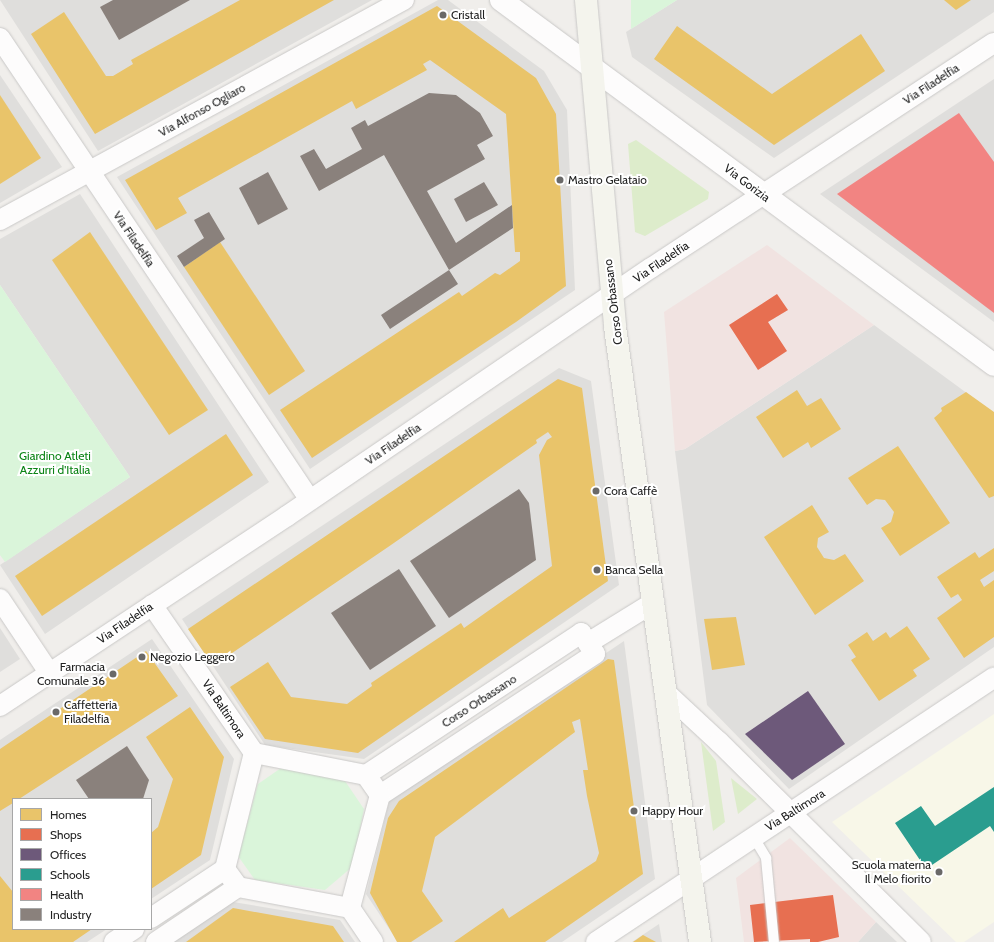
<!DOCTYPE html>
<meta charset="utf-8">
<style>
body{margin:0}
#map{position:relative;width:994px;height:942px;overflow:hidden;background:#f0eeeb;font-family:Cabin,sans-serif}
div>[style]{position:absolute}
.residential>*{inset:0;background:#dfdedc}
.commercial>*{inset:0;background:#f1e3e1}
.education>*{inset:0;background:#f8f7e8}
.grass>*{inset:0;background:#ddeccb}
.park>*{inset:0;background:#daf5da}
.homes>*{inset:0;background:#e9c46a}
.shops>*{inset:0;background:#e76f51}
.offices>*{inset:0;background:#6d597a}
.schools>*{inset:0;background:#2a9d8f}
.health>*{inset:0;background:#f28482}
.industry>*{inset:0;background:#8a817c}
.roads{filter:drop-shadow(0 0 1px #c9c8c7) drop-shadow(0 0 1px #c9c8c7)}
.service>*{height:10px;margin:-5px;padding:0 5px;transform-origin:5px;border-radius:5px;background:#fdfcfc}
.minor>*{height:20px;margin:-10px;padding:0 10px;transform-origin:10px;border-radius:10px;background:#fdfcfc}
.tertiary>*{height:22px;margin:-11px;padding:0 11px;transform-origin:11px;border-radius:11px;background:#fdfcfc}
.secondary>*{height:22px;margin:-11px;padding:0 11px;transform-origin:11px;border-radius:11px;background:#f4f4ed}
.dots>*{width:11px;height:11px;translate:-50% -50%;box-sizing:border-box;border:2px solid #fff;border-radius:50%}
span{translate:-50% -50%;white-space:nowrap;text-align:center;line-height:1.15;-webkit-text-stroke:4px #fff;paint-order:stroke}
.poi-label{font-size:12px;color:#222}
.left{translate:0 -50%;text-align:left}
.right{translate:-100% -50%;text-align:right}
.street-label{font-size:12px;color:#222}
.park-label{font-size:12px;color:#0c8416}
.legend{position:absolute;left:12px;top:798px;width:140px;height:132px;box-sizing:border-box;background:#fff;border:1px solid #a7a7a7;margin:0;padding:5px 7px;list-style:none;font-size:12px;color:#222}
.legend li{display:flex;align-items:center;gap:8px;height:20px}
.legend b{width:20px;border:1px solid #a7a7a7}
</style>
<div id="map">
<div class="residential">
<i style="clip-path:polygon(0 0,372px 0,98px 151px)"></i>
<i style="clip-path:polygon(438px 0,448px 0,544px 71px,567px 110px,575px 290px,310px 469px,117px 177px)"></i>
<i style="clip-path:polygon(677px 0,994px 0,994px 12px,774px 158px,632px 57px,626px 32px)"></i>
<i style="clip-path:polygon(0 75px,62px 167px,0 203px)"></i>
<i style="clip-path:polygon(994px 79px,994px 322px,820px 194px)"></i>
<i style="clip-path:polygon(80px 194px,269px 482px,45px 634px,0 565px,130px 477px,0 285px,0 239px)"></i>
<i style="clip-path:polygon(874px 325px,994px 413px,994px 647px,789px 789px,707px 705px,675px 451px,685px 449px)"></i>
<i style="clip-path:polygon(559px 368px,591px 381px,619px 585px,364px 759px,265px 745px,182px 619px)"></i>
<i style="clip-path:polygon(0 628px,20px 659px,0 672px)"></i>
<i style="clip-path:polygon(152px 639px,234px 759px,210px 860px,151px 899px,151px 799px,13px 799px,13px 929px,107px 929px,87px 942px,0 942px,0 740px)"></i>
<i style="clip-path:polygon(624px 641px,655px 879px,562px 942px,398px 942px,366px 894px,390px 798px)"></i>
<i style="clip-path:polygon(233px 902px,340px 920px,355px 942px,174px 942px)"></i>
<i style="clip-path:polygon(876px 922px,897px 942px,858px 942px)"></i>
<i style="clip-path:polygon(659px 924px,662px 942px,632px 942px)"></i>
</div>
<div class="commercial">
<i style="clip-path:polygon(767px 245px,874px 325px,685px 449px,675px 451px,664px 312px)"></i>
<i style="clip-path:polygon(790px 838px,876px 922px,858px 942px,744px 942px,736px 878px)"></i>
</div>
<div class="education">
<i style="clip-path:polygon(994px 714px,994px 922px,964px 942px,956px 942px,832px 822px)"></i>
</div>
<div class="grass">
<i style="clip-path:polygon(636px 140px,709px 192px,708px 199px,645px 236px,635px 232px,628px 144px)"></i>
<i style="clip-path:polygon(701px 742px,716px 761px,725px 822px,713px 831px)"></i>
<i style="clip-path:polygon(731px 778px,757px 799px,738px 814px)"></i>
</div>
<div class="park">
<i style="clip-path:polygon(631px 0,677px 0,631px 29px)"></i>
<i style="clip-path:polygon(0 285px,130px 477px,5px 562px,0 555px)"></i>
<i style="clip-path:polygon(281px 768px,345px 781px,364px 809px,352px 867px,325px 890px,255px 880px,238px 856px,258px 784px)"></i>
</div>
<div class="homes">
<i style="clip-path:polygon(240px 0,334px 0,95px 134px,31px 34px,64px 12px,106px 76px,113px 76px,133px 64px,131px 60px)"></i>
<i style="clip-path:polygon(944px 0,971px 0,956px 10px)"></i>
<i style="clip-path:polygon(437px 6px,536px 78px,556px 114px,566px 286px,516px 322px,312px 458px,280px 410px,459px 292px,462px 296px,495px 273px,500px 275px,520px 261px,520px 252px,515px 252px,506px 114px,430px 60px,423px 64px,427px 70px,356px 109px,352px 101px,178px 198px,187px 213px,156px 230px,125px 180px)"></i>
<i style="clip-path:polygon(677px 26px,772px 94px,861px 34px,885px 71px,774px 145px,654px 59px)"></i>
<i style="clip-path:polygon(0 95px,41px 158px,0 184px)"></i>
<i style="clip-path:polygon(90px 232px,208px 410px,169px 435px,52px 260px)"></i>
<i style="clip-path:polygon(220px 242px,305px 371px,269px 395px,184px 267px)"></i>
<i style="clip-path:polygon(558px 379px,582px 388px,608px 581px,358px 753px,265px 739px,230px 687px,268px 662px,291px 697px,347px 704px,372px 686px,371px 683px,461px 623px,464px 628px,552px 566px,539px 455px,547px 440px,552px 437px,548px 432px,536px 440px,537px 443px,391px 545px,213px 666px,188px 629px)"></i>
<i style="clip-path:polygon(797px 390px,807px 406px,821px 398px,841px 429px,811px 448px,808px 442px,783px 458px,756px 417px)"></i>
<i style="clip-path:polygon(966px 392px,994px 412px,994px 496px,989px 498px,934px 418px,942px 411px,941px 408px)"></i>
<i style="clip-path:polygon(226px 434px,253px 475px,42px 616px,15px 576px)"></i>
<i style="clip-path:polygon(898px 446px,950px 523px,900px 556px,881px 528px,891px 522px,894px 512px,885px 500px,876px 499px,867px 505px,848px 478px)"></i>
<i style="clip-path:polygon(812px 505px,829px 532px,818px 538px,817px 547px,824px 558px,834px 560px,845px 554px,864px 581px,815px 615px,764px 537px)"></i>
<i style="clip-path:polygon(994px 548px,994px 571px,980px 580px,984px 587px,994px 580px,994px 637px,964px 658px,937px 618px,962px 600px,958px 594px,951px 598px,937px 577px,975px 552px,979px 558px)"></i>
<i style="clip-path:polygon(736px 617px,745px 665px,712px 670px,704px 619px)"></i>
<i style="clip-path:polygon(907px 626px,930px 659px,913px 670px,917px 676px,879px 701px,851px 660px,856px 657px,848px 645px,867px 632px,873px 641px,886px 632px,890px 638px)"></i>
<i style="clip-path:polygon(146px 651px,178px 696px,19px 799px,13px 799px,13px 803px,0 811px,0 749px)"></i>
<i style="clip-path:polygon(608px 659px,614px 660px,643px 874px,545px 942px,454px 942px,503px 908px,509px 918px,596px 861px,599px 853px,587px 796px,583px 770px,588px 770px,580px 719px,572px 722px,575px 732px,435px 837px,422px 891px,443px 921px,411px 942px,397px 942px,370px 893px,388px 818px,399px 801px)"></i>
<i style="clip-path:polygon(190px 707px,224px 757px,201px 855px,151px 889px,151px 833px,158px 827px,173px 779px,146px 737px)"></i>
<i style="clip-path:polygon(0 876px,13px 892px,13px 929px,92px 929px,73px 942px,0 942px)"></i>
<i style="clip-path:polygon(233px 908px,333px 926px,344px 942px,186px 942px)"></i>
<i style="clip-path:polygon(643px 935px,656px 942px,633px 942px)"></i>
</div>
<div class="shops">
<i style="clip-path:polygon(777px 294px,788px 310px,768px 322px,787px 351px,758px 370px,729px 325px)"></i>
<i style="clip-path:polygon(833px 895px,839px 937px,818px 942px,810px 942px,810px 939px,754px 942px,750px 905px)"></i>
</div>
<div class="offices">
<i style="clip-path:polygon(994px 232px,994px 283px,983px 291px,949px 261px)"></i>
<i style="clip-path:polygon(808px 691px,845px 744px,792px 780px,745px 734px)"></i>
</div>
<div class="schools">
<i style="clip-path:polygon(994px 787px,994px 832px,990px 826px,926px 869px,895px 823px,921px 806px,935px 826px)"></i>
</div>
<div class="health">
<i style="clip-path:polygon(959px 113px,994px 162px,994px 313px,837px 194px)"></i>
</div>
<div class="industry">
<i style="clip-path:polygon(113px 0,190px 0,119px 40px,100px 7px)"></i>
<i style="clip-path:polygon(429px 93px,456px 95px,480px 113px,493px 136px,477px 145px,485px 159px,427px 191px,456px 243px,512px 205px,513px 228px,449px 270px,458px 284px,390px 329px,381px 315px,449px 270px,384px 155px,319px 191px,300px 156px,314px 149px,326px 169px,362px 149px,351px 128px,365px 120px,368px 126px)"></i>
<i style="clip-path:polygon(268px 172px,288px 209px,258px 225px,239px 188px)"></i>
<i style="clip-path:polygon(484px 182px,498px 205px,466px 222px,454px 199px)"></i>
<i style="clip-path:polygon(209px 212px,225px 239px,184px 267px,177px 256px,204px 238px,194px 220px)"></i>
<i style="clip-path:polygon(519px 489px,529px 503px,536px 560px,449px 618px,410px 561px)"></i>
<i style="clip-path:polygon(399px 569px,436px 626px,370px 670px,331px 613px)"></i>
<i style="clip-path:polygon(127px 746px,149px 780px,143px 799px,89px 799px,76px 780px)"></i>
</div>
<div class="roads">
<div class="service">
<i style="left:753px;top:836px;width:26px;rotate:59deg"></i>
<i style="left:766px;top:858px;width:84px;rotate:84.6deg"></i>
</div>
<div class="minor">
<i style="left:0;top:38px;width:556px;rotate:56.14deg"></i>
<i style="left:0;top:220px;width:460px;rotate:-28.6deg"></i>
<i style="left:0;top:599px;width:90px;rotate:56.3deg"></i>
<i style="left:152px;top:605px;width:180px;rotate:55.4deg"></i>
<i style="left:588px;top:643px;width:78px;rotate:-31.8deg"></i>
<i style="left:666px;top:693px;width:72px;rotate:42.8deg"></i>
<i style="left:719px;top:742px;width:284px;rotate:44.7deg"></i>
<i style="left:0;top:706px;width:344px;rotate:-33.5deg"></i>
<i style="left:287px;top:516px;width:440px;rotate:-34.3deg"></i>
<i style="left:651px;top:268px;width:410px;rotate:-33.3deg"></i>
<i style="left:366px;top:775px;width:258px;rotate:-33.4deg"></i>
<i style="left:581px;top:633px;width:25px;rotate:56deg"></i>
<i style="left:595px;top:654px;width:257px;rotate:146.7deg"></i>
<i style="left:380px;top:795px;width:117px;rotate:104.9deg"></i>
<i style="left:350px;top:908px;width:114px;rotate:-169.4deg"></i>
<i style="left:238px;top:887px;width:22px;rotate:-126deg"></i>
<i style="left:225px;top:869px;width:120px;rotate:-76deg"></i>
<i style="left:254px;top:753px;width:114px;rotate:11.1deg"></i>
<i style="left:366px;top:775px;width:24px;rotate:55deg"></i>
<i style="left:350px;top:908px;width:41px;rotate:55.9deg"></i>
<i style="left:151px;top:918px;width:89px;rotate:-33.5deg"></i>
<i style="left:114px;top:942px;width:24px;rotate:-33deg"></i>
<i style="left:156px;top:942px;width:99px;rotate:-33.9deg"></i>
<i style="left:596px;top:942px;width:478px;rotate:-33.6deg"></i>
</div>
<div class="tertiary">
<i style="left:501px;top:0;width:613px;rotate:36.51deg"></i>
</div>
<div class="secondary">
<i style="left:586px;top:0;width:328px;rotate:84.9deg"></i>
<i style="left:615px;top:327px;width:621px;rotate:82.13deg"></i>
</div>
</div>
<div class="dots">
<i style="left:443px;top:15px;background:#6a6968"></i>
<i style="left:560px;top:180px;background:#6a6968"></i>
<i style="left:596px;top:491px;background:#6a6968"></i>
<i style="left:597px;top:570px;background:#6a6968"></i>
<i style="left:142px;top:657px;background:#6a6968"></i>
<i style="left:113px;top:674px;background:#6a6968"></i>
<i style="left:56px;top:712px;background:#6a6968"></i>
<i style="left:634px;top:811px;background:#6a6968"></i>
<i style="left:939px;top:872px;background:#6a6968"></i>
</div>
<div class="poi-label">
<span class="left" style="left:451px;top:15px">Cristall</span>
<span class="left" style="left:568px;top:180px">Mastro Gelataio</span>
<span class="left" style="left:604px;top:491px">Cora Caffè</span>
<span class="left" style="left:605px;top:570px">Banca Sella</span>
<span class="left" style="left:150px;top:657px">Negozio Leggero</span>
<span class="right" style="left:105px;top:674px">Farmacia<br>Comunale 36</span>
<span class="left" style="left:64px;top:712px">Caffetteria<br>Filadelfia</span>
<span class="left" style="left:642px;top:811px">Happy Hour</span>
<span class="right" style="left:931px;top:872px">Scuola materna<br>Il Melo fiorito</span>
</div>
<div class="street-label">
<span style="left:931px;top:84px;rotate:-33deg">Via Filadelfia</span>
<span style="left:202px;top:110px;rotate:-29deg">Via Alfonso Ogliaro</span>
<span style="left:747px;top:183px;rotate:37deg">Via Gorizia</span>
<span style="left:134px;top:239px;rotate:56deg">Via Filadelfia</span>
<span style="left:661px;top:262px;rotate:-34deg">Via Filadelfia</span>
<span style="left:613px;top:302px;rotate:-97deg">Corso Orbassano</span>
<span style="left:393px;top:444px;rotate:-34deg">Via Filadelfia</span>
<span style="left:125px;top:623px;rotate:-34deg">Via Filadelfia</span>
<span style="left:479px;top:701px;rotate:-33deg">Corso Orbassano</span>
<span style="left:224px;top:709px;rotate:56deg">Via Baltimora</span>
<span style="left:795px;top:810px;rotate:-32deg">Via Baltimora</span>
</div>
<div class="park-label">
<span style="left:55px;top:463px">Giardino Atleti<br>Azzurri d'Italia</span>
</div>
<ul class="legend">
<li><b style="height:11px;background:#e9c46a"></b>Homes</li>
<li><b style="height:11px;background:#e76f51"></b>Shops</li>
<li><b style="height:11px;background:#6d597a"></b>Offices</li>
<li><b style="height:11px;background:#2a9d8f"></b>Schools</li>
<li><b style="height:11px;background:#f28482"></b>Health</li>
<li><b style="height:11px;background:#8a817c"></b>Industry</li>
</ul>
</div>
